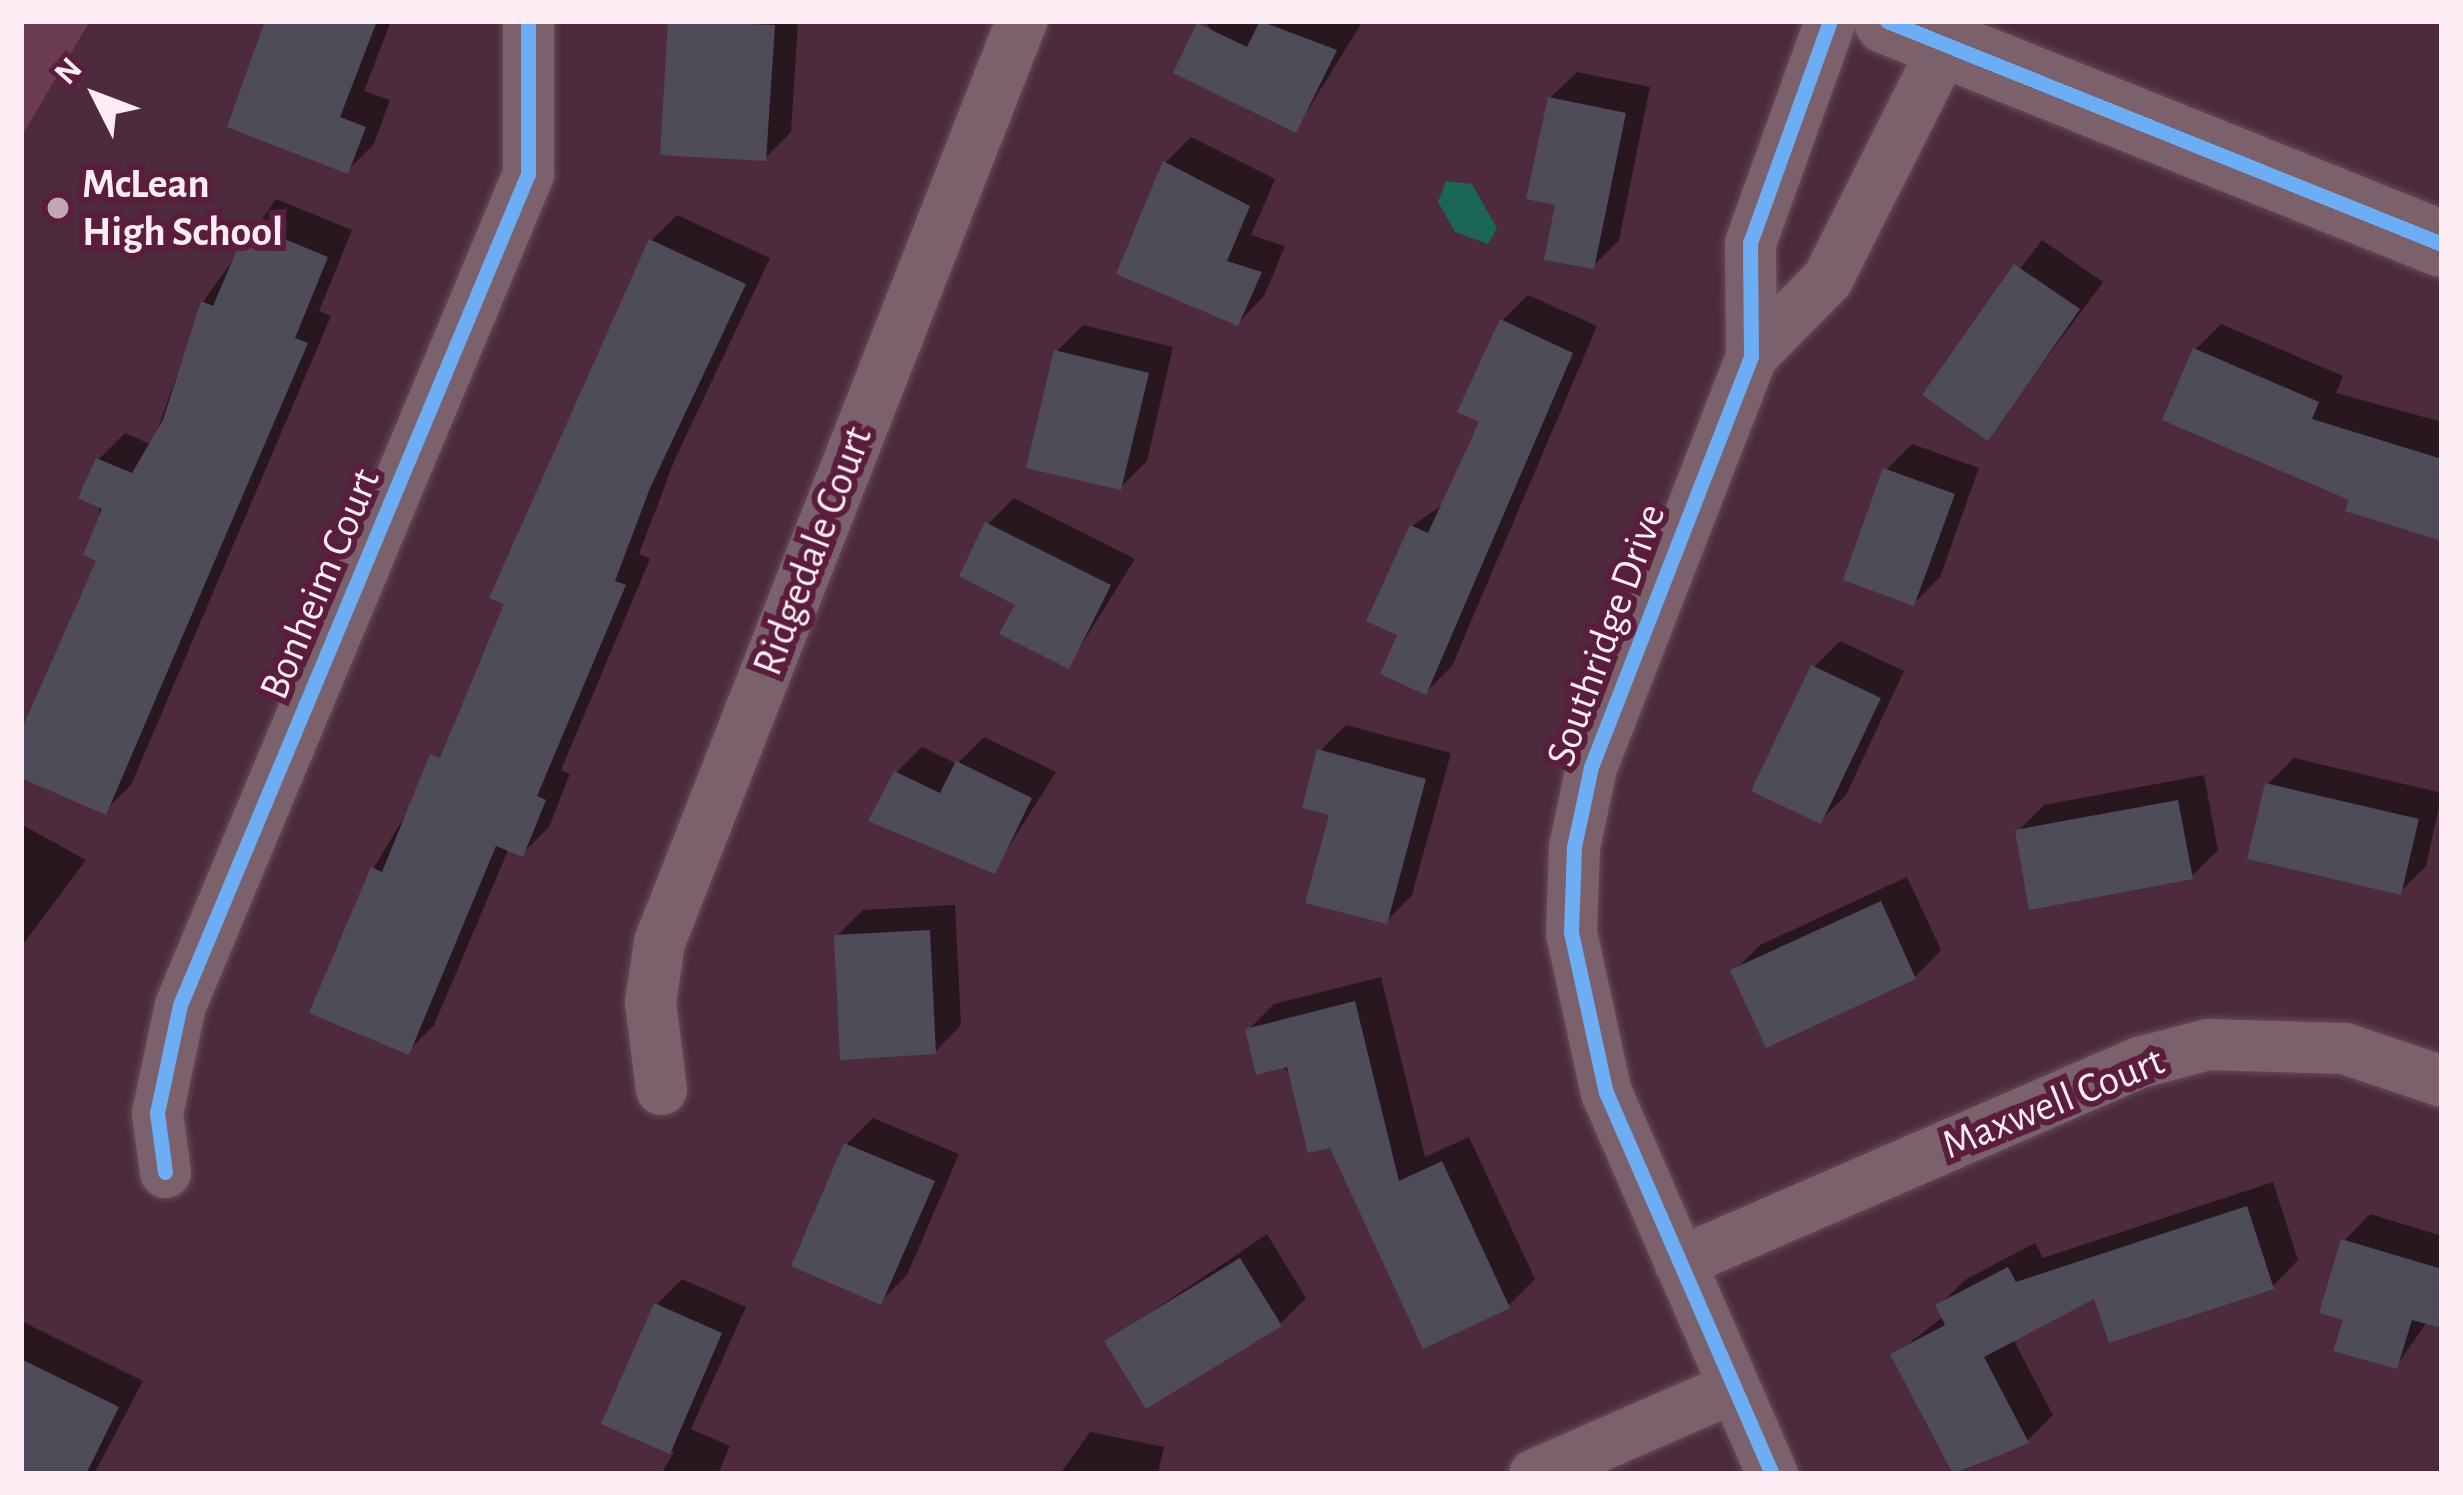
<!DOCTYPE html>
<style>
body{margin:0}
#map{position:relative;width:2463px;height:1495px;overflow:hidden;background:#4d2b3c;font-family:"Alegreya Sans",sans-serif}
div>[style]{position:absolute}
.green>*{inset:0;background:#6a3b51}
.water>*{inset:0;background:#1b6756}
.shadow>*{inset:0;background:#0007}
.building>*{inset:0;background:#4e4c59}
.roads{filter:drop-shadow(0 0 3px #654b59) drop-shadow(0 0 3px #654b59)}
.minor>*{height:51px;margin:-25.5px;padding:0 25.5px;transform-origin:25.5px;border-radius:25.5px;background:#7b616c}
.secondary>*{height:66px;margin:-33px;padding:0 33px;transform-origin:33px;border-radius:33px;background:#7b616c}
.cycleway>*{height:15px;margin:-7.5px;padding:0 7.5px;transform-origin:7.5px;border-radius:7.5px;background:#6dadf4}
.dots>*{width:33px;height:33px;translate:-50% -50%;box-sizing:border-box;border:6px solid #5b1d3c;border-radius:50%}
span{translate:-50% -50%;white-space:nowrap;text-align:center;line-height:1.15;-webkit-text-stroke:12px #5b1d3c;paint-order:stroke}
.poi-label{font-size:42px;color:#fdecf3;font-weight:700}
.left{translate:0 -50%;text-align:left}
.street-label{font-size:42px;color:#fdecf3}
.frame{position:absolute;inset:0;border:24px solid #fdecf3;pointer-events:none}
.north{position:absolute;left:36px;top:36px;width:120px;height:120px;-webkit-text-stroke:9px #5b1d3c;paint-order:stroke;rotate:312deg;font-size:33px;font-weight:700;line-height:48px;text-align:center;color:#fdecf3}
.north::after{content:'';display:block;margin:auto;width:42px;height:54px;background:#fdecf3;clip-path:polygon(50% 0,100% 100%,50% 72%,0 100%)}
</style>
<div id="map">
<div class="green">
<i style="clip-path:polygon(21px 21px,90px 21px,21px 137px)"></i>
</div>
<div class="water">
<i style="clip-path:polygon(1446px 181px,1472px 184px,1497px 228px,1488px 244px,1455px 232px,1438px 202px)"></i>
</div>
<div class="shadow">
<i style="clip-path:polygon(268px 21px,391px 21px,364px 91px,390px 100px,374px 144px,348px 170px)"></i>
<i style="clip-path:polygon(671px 21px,798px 21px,791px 132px,765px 158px,664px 152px)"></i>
<i style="clip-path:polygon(1204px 21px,1356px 21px,1361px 24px,1296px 129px)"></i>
<i style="clip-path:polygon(1577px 72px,1650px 87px,1619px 240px,1593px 266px,1559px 202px,1550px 98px)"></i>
<i style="clip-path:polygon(1191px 137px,1275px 179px,1251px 235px,1285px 246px,1264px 296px,1238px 323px,1165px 163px)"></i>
<i style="clip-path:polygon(276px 199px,352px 230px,319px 311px,331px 316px,131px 785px,105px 811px,21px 775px,21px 739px,100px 560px,99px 459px,125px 433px,152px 445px,203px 302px)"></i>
<i style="clip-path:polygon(677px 215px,770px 258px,675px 459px,639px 554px,650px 559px,561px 770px,570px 774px,549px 827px,523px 853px,509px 848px,434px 1025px,408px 1051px,373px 869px,453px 736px,651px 241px)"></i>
<i style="clip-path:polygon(2042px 240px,2103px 282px,1988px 437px,1926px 394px)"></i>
<i style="clip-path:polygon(1528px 295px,1597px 326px,1452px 666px,1426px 692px,1401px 634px,1412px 526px,1445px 503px,1483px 420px,1502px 321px)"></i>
<i style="clip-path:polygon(2221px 324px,2343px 376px,2336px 393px,2442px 422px,2442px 538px,2353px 498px,2195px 350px)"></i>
<i style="clip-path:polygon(1083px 325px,1173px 347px,1147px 461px,1121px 487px,1056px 352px)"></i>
<i style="clip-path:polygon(1912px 444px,1979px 468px,1940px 577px,1914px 603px,1886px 470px)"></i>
<i style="clip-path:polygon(1014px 498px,1135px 559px,1069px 665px,1019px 603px,988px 524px)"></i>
<i style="clip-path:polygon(1840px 641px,1904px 671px,1846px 795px,1820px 821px,1814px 667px)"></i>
<i style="clip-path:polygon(1346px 725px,1451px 753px,1412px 895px,1386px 921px,1332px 813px,1320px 751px)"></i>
<i style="clip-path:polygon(984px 737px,1056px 772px,994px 870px,896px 773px,922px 747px,957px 764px)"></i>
<i style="clip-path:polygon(2294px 758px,2442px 793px,2426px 866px,2400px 892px,2268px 784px)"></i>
<i style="clip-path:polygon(2204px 775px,2218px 850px,2192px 876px,2018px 831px,2044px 805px)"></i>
<i style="clip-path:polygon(21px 824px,86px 860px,21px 947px)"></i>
<i style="clip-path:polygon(1907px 877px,1941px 950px,1915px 977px,1734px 971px,1760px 945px)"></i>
<i style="clip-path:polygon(955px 905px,961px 1025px,935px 1052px,837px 936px,863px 910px)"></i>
<i style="clip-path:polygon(1381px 977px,1425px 1157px,1469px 1137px,1535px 1279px,1509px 1305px,1248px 1030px,1274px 1004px)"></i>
<i style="clip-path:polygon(873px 1118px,959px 1154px,907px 1275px,881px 1301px,847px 1144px)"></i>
<i style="clip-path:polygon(2273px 1182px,2298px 1260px,2272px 1287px,2096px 1295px,2013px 1339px,2053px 1415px,2027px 1441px,1956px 1474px,1894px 1355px,1944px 1316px,1939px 1306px,1965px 1280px,2035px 1243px,2043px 1258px)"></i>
<i style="clip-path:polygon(2370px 1214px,2442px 1236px,2442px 1325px,2428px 1321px,2396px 1366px,2347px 1318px,2344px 1241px)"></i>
<i style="clip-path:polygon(1267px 1234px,1306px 1298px,1280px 1324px,1108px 1341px)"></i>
<i style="clip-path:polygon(682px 1279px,746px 1307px,691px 1429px,730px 1446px,718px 1474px,661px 1474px,674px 1452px,605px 1422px,656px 1305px)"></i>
<i style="clip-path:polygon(21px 1321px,143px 1381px,94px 1474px,21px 1470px)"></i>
<i style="clip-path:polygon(1090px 1432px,1164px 1447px,1158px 1474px,1060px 1474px)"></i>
</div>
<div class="building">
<i style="clip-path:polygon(265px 21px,377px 21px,340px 117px,366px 127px,348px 174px,227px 127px)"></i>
<i style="clip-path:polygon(668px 21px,775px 25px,766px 161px,660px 155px)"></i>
<i style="clip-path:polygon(1260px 21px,1337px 50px,1296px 133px,1173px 73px,1197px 23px,1247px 47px)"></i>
<i style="clip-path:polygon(1548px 97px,1626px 113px,1594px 269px,1544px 260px,1555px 205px,1526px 199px)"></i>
<i style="clip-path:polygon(1163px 161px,1250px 206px,1227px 261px,1262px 272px,1238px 326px,1116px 274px)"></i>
<i style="clip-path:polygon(248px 224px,328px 257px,295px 338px,308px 343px,106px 815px,21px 778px,21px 731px,96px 561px,83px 555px,102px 509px,78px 498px,96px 458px,132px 473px,163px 420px,201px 301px,213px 306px)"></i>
<i style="clip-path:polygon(649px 239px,746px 284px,650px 488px,615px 581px,626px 585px,537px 796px,546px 800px,523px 857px,496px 846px,409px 1055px,309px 1013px,371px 867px,382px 872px,430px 754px,440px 758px,504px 604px,489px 598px)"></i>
<i style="clip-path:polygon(2014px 264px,2080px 309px,1988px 441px,1922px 395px)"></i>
<i style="clip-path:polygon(1500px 319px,1573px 353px,1426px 695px,1380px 674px,1397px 635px,1366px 621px,1410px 525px,1428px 533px,1479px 422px,1457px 412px)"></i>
<i style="clip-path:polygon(2193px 348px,2319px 402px,2312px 419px,2442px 459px,2442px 541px,2345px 511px,2349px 500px,2162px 420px)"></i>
<i style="clip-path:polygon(1054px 350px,1149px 373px,1121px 490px,1026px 468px)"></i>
<i style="clip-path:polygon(1883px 468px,1955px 494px,1914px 606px,1843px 580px)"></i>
<i style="clip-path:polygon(985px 522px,1111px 585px,1069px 669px,999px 634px,1015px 605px,959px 576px)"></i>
<i style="clip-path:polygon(1811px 665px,1881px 698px,1821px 824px,1751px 791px)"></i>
<i style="clip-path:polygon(1317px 749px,1426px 779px,1387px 924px,1305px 903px,1329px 815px,1302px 808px)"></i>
<i style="clip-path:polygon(956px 761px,1032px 798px,995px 874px,868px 821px,894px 771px,940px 793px)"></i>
<i style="clip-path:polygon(2265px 783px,2419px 819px,2401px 895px,2247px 859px)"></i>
<i style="clip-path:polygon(2178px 800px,2193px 879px,2029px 910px,2015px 830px)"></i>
<i style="clip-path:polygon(1881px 901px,1916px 979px,1766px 1048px,1730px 970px)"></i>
<i style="clip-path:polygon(930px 930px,936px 1054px,840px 1060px,834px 935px)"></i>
<i style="clip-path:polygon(1355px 1001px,1399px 1181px,1442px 1161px,1510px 1308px,1423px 1349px,1330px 1148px,1308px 1153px,1287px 1067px,1256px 1075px,1245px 1029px)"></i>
<i style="clip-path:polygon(844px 1143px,935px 1181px,881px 1305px,791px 1266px)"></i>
<i style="clip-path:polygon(2247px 1206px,2274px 1289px,2109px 1343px,2094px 1299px,1984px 1357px,2029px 1443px,1953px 1474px,1890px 1354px,1945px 1325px,1935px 1305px,2008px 1267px,2016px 1282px)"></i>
<i style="clip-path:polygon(2341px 1239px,2442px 1269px,2442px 1328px,2412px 1320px,2397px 1369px,2333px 1351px,2343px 1320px,2319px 1313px)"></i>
<i style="clip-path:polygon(1240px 1258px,1282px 1326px,1146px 1409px,1104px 1341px)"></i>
<i style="clip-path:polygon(654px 1303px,722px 1333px,670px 1454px,601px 1424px)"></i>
<i style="clip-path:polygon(21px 1359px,119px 1407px,86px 1474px,21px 1474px)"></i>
</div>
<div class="roads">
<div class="minor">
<i style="left:1751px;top:356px;width:108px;rotate:-45.4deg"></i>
<i style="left:1827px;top:279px;width:263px;rotate:-63.3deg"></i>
<i style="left:661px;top:1089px;width:88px;rotate:-97.2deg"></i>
<i style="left:650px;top:1002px;width:61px;rotate:-81.5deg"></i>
<i style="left:659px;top:942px;width:990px;rotate:-68.54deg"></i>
<i style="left:165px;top:1172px;width:60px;rotate:-97.7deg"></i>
<i style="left:157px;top:1113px;width:110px;rotate:-78deg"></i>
<i style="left:180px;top:1005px;width:901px;rotate:-67.28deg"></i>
<i style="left:528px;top:174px;width:153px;rotate:-90deg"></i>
<i style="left:1679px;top:1262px;width:502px;rotate:-23.5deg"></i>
<i style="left:2139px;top:1062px;width:71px;rotate:-14.6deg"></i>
<i style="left:2208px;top:1044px;width:136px;rotate:1.7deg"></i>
<i style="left:2344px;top:1048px;width:103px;rotate:18.6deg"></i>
<i style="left:1534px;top:1474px;width:217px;rotate:-23.6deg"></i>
<i style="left:1772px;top:1474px;width:416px;rotate:-113.5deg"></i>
<i style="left:1606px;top:1093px;width:164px;rotate:-102.3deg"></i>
<i style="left:1571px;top:933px;width:86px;rotate:-88deg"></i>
<i style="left:1574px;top:847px;width:82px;rotate:-78deg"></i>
<i style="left:1591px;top:767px;width:441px;rotate:-68.7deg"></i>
<i style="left:1751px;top:356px;width:113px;rotate:-90.5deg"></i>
<i style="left:1750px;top:243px;width:236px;rotate:-70.2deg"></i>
</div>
<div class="secondary">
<i style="left:1887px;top:21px;width:598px;rotate:21.89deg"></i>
</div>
</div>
<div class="cycleway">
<i style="left:1887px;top:21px;width:598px;rotate:21.89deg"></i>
<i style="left:165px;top:1172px;width:60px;rotate:-97.7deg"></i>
<i style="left:157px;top:1113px;width:110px;rotate:-78deg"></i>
<i style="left:180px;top:1005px;width:901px;rotate:-67.28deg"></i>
<i style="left:528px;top:174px;width:153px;rotate:-90deg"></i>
<i style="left:1772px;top:1474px;width:416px;rotate:-113.5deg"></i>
<i style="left:1606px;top:1093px;width:164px;rotate:-102.3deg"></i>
<i style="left:1571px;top:933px;width:86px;rotate:-88deg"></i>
<i style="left:1574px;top:847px;width:82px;rotate:-78deg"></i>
<i style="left:1591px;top:767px;width:441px;rotate:-68.7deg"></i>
<i style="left:1751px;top:356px;width:113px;rotate:-90.5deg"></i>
<i style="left:1750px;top:243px;width:236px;rotate:-70.2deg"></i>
</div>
<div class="dots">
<i style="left:58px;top:208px;background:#bfa8b3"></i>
</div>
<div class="poi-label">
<span class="left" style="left:82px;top:208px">McLean<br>High School</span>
</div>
<div class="street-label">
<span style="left:813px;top:551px;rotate:-69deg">Ridgedale Court</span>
<span style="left:320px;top:584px;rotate:-67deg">Bonheim Court</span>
<span style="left:1606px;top:635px;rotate:-70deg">Southridge Drive</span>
<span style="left:2053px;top:1103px;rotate:-22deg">Maxwell Court</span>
</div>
<div class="frame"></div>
<div class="north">N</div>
</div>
